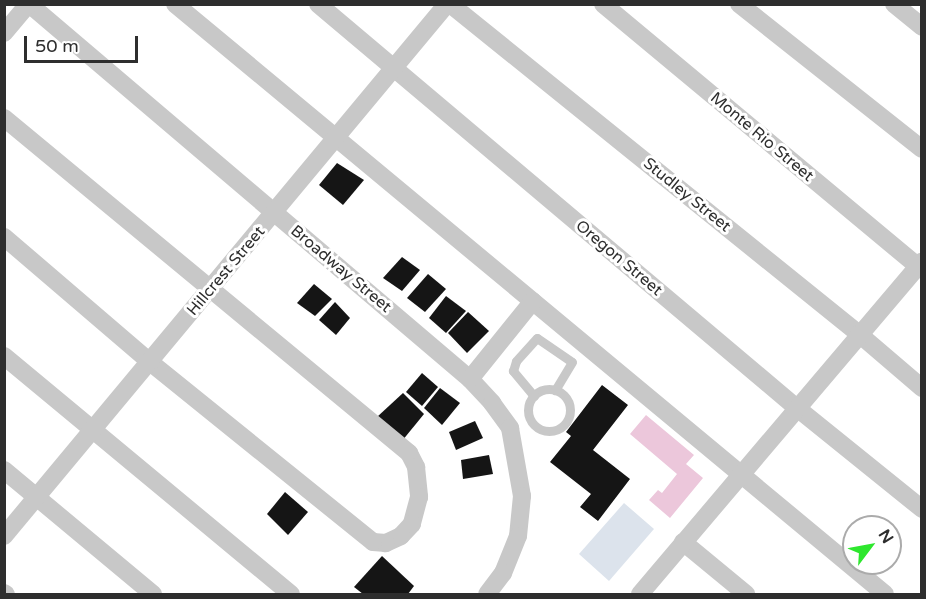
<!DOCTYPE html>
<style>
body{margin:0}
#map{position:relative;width:926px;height:599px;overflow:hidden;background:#fff;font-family:"Varela Round",sans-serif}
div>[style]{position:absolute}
.green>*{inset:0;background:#dce3ec}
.water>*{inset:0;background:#ecc7db}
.building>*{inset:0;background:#151515}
.lane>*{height:9px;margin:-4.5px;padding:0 4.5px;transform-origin:4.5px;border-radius:4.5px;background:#c8c8c8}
.lane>.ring{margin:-4.5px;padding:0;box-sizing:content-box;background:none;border:9px solid #c8c8c8;border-radius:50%}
.street>*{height:18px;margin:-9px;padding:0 9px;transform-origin:9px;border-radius:9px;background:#c8c8c8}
span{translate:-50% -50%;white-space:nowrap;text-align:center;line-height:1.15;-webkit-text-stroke:6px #fff;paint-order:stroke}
.street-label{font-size:16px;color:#2e2e2e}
.frame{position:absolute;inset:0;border:6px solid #2e2e2e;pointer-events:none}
.north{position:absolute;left:842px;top:515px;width:60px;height:60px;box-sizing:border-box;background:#fff;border:2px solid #ababab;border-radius:50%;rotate:58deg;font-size:16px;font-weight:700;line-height:24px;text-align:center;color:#2e2e2e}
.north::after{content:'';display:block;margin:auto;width:21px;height:27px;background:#2ee72e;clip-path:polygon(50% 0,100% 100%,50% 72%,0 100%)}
.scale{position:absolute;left:24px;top:36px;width:114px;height:27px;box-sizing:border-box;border:3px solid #2e2e2e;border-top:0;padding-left:8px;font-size:18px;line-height:21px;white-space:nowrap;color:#2e2e2e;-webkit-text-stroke:4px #fff;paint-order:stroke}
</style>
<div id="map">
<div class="green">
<i style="clip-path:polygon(624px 503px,654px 529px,609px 581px,579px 554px)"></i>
</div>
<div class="water">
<i style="clip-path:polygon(646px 415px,694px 455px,686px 464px,703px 478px,670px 518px,649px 500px,658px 490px,662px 493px,677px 474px,630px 434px)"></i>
</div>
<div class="building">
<i style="clip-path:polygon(337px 163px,364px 180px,343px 205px,319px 185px)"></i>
<i style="clip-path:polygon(402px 257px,420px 270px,402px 291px,383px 278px)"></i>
<i style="clip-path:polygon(428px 274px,446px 289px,425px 312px,407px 298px)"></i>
<i style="clip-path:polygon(314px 284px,332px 299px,315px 316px,297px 303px)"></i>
<i style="clip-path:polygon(446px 296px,466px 311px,446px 333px,429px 318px)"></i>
<i style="clip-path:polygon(335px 302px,350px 318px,336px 335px,319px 320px)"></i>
<i style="clip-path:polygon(468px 312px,489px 331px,467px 353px,448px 333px)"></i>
<i style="clip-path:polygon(422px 373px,438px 387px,422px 406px,406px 392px)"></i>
<i style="clip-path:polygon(602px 385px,628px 405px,593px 450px,630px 479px,598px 521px,580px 507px,591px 494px,550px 462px,571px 436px,566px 432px)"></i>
<i style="clip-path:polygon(440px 388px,460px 403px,442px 425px,424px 408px)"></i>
<i style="clip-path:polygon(403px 393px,424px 414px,402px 441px,377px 417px)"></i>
<i style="clip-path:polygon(475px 421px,483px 438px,456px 450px,449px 432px)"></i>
<i style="clip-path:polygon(489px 455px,493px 474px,463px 479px,461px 460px)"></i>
<i style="clip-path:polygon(285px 492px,308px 512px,288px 535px,267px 514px)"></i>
<i style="clip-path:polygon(382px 556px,414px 586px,408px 594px,363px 594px,354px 587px)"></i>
</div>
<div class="lane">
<i class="ring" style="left:528px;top:389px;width:33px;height:33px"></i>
<i style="left:534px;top:396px;width:33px;rotate:-130deg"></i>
<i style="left:513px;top:371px;width:10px;rotate:-73deg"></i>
<i style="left:516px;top:361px;width:31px;rotate:-48deg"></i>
<i style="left:537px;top:338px;width:42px;rotate:34.4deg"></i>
<i style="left:572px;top:362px;width:33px;rotate:121deg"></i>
</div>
<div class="street">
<i style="left:29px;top:4px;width:579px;rotate:40.38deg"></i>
<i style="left:470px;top:379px;width:33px;rotate:47deg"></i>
<i style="left:492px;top:403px;width:31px;rotate:54deg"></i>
<i style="left:510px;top:428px;width:69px;rotate:80deg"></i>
<i style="left:522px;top:496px;width:40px;rotate:95.7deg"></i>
<i style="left:518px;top:536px;width:40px;rotate:112deg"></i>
<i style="left:503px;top:573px;width:26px;rotate:127deg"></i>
<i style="left:175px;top:4px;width:923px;rotate:39.73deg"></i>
<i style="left:318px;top:4px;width:627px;rotate:40.15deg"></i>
<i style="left:797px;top:408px;width:161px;rotate:38.9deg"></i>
<i style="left:450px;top:4px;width:526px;rotate:38.9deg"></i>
<i style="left:859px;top:334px;width:83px;rotate:40.6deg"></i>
<i style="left:603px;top:4px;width:415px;rotate:39.8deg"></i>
<i style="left:739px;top:4px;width:233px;rotate:38.4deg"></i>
<i style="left:894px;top:4px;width:36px;rotate:39deg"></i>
<i style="left:4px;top:33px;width:38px;rotate:-50deg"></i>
<i style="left:4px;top:118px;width:526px;rotate:39.6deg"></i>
<i style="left:409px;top:453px;width:16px;rotate:63deg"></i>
<i style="left:416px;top:467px;width:30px;rotate:84deg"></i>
<i style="left:419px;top:497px;width:28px;rotate:105deg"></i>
<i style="left:412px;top:524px;width:16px;rotate:133deg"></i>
<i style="left:401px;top:536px;width:17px;rotate:155deg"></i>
<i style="left:386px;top:543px;width:13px;rotate:-176deg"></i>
<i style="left:373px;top:542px;width:287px;rotate:-141.1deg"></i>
<i style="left:150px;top:362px;width:192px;rotate:-139.4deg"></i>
<i style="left:4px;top:356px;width:373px;rotate:39.7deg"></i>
<i style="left:470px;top:379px;width:100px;rotate:-51.1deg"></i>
<i style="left:4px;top:470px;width:194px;rotate:39.8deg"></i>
<i style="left:4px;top:536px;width:692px;rotate:-50.22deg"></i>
<i style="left:683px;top:542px;width:82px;rotate:39.5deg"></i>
<i style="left:4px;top:593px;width:2px;rotate:27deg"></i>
<i style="left:640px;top:594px;width:436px;rotate:-49.7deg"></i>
</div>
<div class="street-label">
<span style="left:762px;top:137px;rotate:40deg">Monte Rio Street</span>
<span style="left:687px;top:195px;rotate:39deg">Studley Street</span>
<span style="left:619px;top:258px;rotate:40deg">Oregon Street</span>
<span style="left:341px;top:269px;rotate:40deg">Broadway Street</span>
<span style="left:226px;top:271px;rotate:-50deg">Hillcrest Street</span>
</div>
<div class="frame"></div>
<div class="north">N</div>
<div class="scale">50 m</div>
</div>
